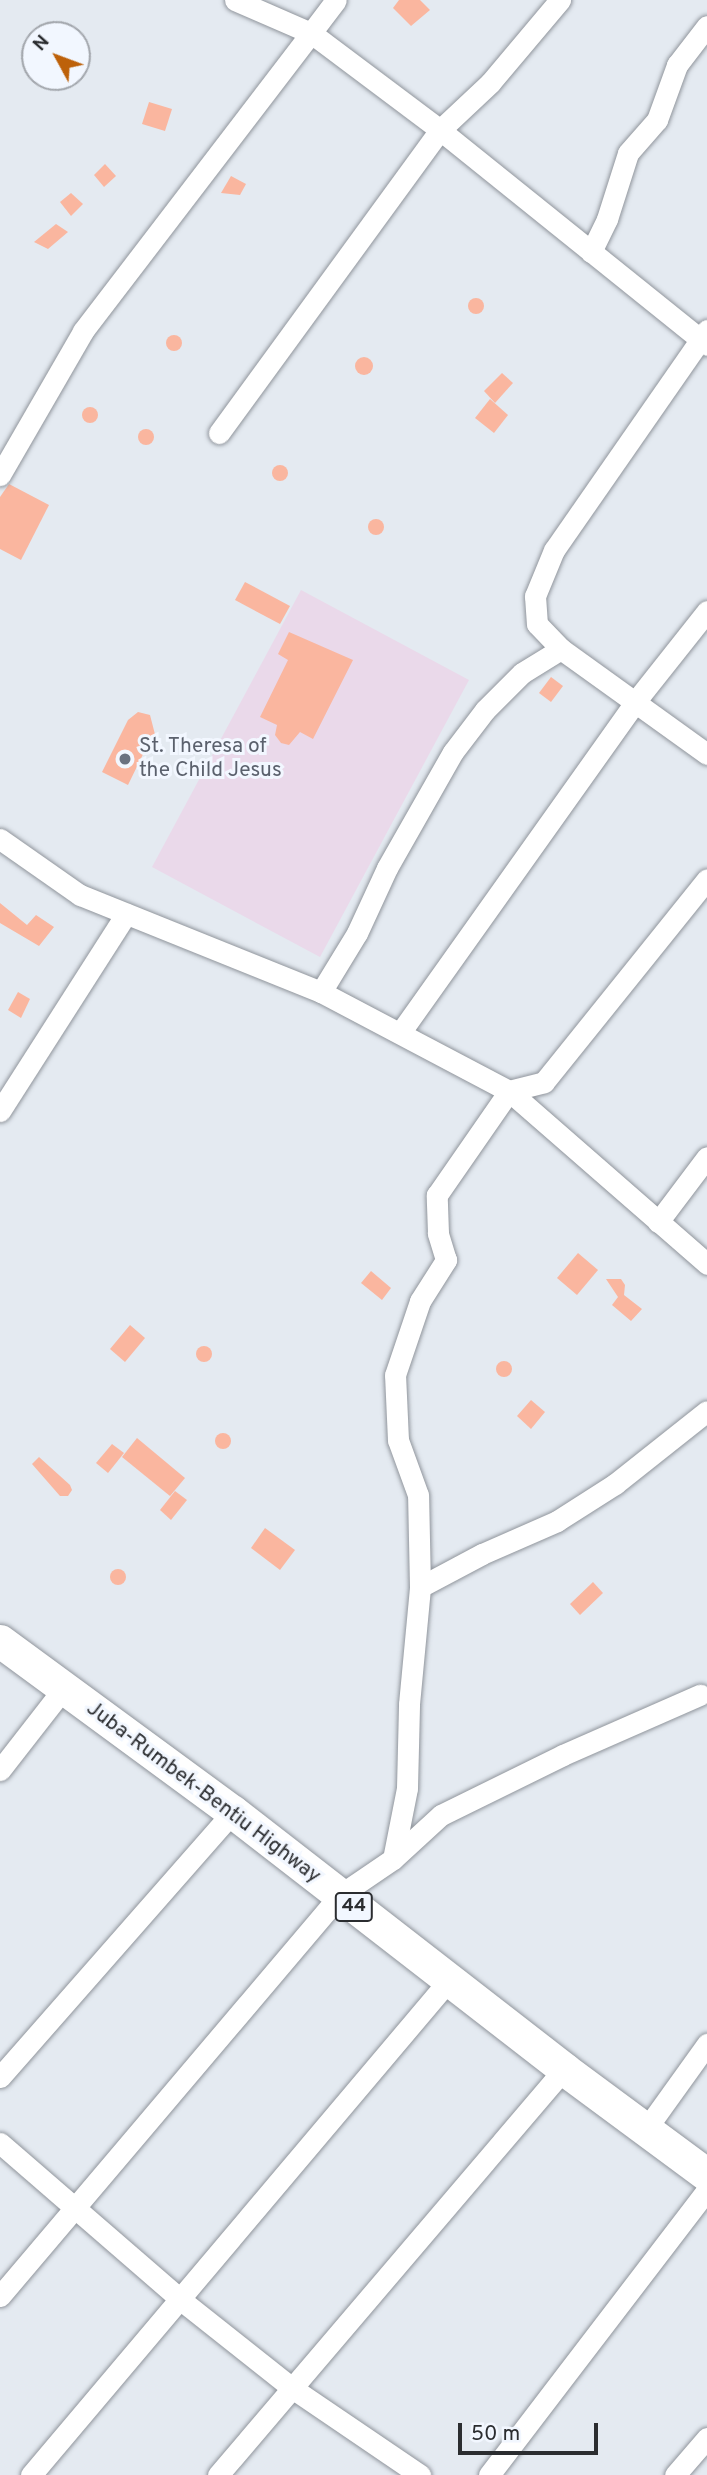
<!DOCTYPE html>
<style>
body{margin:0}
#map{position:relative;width:707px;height:2475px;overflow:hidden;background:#e4eaf1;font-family:Overpass,sans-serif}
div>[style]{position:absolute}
.education>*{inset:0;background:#ead9ea}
.building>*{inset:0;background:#fab69f}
.round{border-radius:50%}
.roads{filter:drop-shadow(0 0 2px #90959c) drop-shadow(0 0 2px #90959c)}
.street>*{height:21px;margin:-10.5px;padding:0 10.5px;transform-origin:10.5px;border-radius:10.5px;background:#fff}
.primary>*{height:33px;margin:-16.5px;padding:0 16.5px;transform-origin:16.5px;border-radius:16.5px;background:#fff}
.dots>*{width:19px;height:19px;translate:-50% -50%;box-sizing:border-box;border:4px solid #f2f7ff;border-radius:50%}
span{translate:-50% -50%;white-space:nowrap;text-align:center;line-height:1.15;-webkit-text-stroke:6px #f2f7ff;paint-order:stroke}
.shield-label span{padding:2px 5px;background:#f2f7ff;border:2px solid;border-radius:5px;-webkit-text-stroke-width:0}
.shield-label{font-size:19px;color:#2b2d30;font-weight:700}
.worship-label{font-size:21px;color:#5b616d}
.left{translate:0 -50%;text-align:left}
.street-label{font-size:21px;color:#2b2d30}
.north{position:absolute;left:21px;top:21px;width:70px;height:70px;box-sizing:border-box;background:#f2f7ff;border:2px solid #a2a6ac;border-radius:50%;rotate:311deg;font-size:19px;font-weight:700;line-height:28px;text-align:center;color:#2b2d30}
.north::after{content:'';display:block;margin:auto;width:24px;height:32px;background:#bd610a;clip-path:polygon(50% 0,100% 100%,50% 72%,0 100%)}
.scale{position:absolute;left:458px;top:2423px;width:140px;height:32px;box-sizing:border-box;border:4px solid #2b2d30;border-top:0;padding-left:9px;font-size:21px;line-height:24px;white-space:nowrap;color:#2b2d30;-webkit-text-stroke:5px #f2f7ff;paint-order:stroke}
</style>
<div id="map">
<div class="education">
<i style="clip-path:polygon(301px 590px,469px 680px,320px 957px,152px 867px)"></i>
</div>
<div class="building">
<i style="clip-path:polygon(399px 0,420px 0,430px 10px,411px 26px,393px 8px)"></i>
<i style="clip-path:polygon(149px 102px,172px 109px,165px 131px,142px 124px)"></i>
<i style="clip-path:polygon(105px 164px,116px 176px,104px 187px,94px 175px)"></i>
<i style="clip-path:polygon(231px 176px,246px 184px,240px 195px,221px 193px)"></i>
<i style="clip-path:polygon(71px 193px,83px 204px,71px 216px,60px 202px)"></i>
<i style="clip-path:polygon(56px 224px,68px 232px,48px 249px,34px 242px)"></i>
<i class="round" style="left:468px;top:298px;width:16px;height:16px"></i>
<i class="round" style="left:166px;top:335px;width:16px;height:16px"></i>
<i class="round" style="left:355px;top:357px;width:18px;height:18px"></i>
<i style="clip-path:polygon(502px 373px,513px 383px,495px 403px,484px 391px)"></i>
<i style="clip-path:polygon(490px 399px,508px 415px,494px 433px,475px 418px)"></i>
<i class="round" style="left:82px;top:407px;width:16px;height:16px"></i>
<i class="round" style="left:138px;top:429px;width:16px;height:16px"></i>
<i class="round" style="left:272px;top:465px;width:16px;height:16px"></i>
<i style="clip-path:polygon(9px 484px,49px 505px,21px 560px,0 549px,0 497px)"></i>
<i class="round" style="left:368px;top:519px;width:16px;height:16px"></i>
<i style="clip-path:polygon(245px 582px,290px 606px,280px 624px,235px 600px)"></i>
<i style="clip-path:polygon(289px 632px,353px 660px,313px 739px,300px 732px,289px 745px,281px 743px,275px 735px,277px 725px,260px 717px,288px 660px,278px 654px)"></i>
<i style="clip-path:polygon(551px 677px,563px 686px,551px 702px,539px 693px)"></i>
<i style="clip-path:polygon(138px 712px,150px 715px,158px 746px,149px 742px,128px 785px,102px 772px,128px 720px)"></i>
<i style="clip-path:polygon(0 903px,27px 925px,36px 915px,54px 927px,39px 946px,0 923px)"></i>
<i style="clip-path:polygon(18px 992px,30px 999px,21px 1018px,8px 1010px)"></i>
<i style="clip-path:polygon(578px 1253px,598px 1270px,577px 1295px,557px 1278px)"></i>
<i style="clip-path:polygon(371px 1271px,391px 1288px,382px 1300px,361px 1283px)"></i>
<i style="clip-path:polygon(606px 1279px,621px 1279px,625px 1285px,624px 1295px,642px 1309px,631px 1321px,612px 1305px,618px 1297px)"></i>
<i style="clip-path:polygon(130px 1325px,145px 1338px,125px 1362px,110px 1349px)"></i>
<i class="round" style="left:196px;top:1346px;width:16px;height:16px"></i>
<i class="round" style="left:496px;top:1361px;width:16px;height:16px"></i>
<i style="clip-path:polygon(531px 1400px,545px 1412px,531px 1429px,517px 1416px)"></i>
<i class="round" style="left:215px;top:1433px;width:16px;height:16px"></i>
<i style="clip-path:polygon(137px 1438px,185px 1478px,170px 1496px,122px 1457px)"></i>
<i style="clip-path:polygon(112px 1444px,124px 1453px,108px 1473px,96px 1463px)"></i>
<i style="clip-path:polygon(39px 1457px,70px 1485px,72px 1490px,68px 1496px,60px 1496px,32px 1464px)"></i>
<i style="clip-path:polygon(175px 1491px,187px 1500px,171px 1520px,160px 1510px)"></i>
<i style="clip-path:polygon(265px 1528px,295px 1550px,280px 1570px,251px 1548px)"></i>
<i class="round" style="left:110px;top:1569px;width:16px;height:16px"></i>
<i style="clip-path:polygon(593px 1582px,603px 1593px,580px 1615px,570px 1604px)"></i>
</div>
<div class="roads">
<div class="street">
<i style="left:235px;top:0;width:83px;rotate:23.5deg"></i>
<i style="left:311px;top:33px;width:41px;rotate:-52.9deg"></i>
<i style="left:591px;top:252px;width:37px;rotate:-64deg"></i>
<i style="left:607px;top:219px;width:69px;rotate:-72.3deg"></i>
<i style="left:628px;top:153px;width:44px;rotate:-48.7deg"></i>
<i style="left:657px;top:120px;width:59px;rotate:-70deg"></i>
<i style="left:677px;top:65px;width:49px;rotate:-52.4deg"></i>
<i style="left:707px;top:330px;width:268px;rotate:124.8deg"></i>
<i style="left:554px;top:550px;width:50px;rotate:112.4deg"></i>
<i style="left:535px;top:596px;width:28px;rotate:86deg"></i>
<i style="left:537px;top:624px;width:35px;rotate:46deg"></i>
<i style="left:561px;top:649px;width:180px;rotate:35.7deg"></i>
<i style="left:219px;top:433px;width:375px;rotate:-53.9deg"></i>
<i style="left:440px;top:130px;width:69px;rotate:-43.2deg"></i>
<i style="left:490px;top:83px;width:109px;rotate:-49.9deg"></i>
<i style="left:0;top:475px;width:166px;rotate:-60deg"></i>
<i style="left:83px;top:331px;width:375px;rotate:-52.6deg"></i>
<i style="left:311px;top:33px;width:161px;rotate:36.9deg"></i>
<i style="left:440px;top:130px;width:343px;rotate:38.8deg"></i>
<i style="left:0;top:839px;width:98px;rotate:35deg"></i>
<i style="left:80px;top:895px;width:260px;rotate:21.9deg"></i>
<i style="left:321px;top:992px;width:212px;rotate:27.8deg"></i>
<i style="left:509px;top:1091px;width:263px;rotate:41.1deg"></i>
<i style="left:321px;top:992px;width:69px;rotate:-58.6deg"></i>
<i style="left:357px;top:933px;width:72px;rotate:-65.2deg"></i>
<i style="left:387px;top:868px;width:133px;rotate:-60.4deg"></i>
<i style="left:453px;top:752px;width:53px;rotate:-52.7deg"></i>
<i style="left:485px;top:710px;width:52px;rotate:-45deg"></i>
<i style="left:522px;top:673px;width:46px;rotate:-31.6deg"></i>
<i style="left:400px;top:1033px;width:406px;rotate:-54.6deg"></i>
<i style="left:635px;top:702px;width:116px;rotate:-51.6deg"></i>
<i style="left:0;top:1111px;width:234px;rotate:-57.4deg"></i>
<i style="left:658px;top:1222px;width:81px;rotate:-53deg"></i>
<i style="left:420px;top:1587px;width:70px;rotate:-28deg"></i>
<i style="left:482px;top:1554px;width:82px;rotate:-23.7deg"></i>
<i style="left:557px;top:1521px;width:69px;rotate:-32.5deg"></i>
<i style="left:615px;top:1484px;width:117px;rotate:-38.4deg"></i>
<i style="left:0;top:1770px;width:103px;rotate:-52.1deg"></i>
<i style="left:393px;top:1859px;width:65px;rotate:-42.5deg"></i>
<i style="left:441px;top:1815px;width:136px;rotate:-26.2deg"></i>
<i style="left:563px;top:1755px;width:150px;rotate:-23.7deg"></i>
<i style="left:0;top:2077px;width:353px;rotate:-48.7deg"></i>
<i style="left:646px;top:2129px;width:105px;rotate:-54.3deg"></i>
<i style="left:0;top:2143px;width:240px;rotate:40.9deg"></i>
<i style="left:181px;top:2300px;width:142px;rotate:38.4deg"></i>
<i style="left:292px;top:2388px;width:155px;rotate:34.2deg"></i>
<i style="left:0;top:2296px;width:526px;rotate:-49.71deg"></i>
<i style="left:340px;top:1895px;width:64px;rotate:-34.2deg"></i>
<i style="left:393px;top:1859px;width:72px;rotate:-78.8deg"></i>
<i style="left:407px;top:1788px;width:84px;rotate:-88.6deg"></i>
<i style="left:409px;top:1704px;width:118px;rotate:-84.6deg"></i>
<i style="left:420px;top:1587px;width:92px;rotate:-91.2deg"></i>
<i style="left:418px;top:1495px;width:59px;rotate:-110deg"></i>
<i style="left:398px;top:1440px;width:65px;rotate:-92.6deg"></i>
<i style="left:395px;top:1375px;width:78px;rotate:-71.3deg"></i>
<i style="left:420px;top:1301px;width:49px;rotate:-57.6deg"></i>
<i style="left:446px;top:1260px;width:28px;rotate:-107deg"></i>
<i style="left:438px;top:1233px;width:38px;rotate:-92deg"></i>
<i style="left:437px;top:1195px;width:126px;rotate:-55.3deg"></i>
<i style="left:509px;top:1091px;width:36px;rotate:-14deg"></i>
<i style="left:544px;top:1082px;width:260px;rotate:-51.2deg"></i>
<i style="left:31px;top:2475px;width:648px;rotate:-49.82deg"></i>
<i style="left:218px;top:2475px;width:533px;rotate:-49.56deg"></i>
<i style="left:489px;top:2475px;width:359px;rotate:-52.6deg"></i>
<i style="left:675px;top:2475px;width:49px;rotate:-49.1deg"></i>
</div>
<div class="primary">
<i style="left:0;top:1641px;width:289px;rotate:36.3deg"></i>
<i style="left:233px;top:1812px;width:419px;rotate:37.8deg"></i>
<i style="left:564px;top:2069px;width:178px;rotate:36.5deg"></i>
</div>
</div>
<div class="dots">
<i style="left:125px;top:759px;background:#6b7280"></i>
</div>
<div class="shield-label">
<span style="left:354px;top:1907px">44</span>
</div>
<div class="worship-label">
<span class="left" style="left:139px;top:759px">St. Theresa of<br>the Child Jesus</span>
</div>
<div class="street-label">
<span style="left:203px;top:1793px;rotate:37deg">Juba-Rumbek-Bentiu Highway</span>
</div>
<div class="north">N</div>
<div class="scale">50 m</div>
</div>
